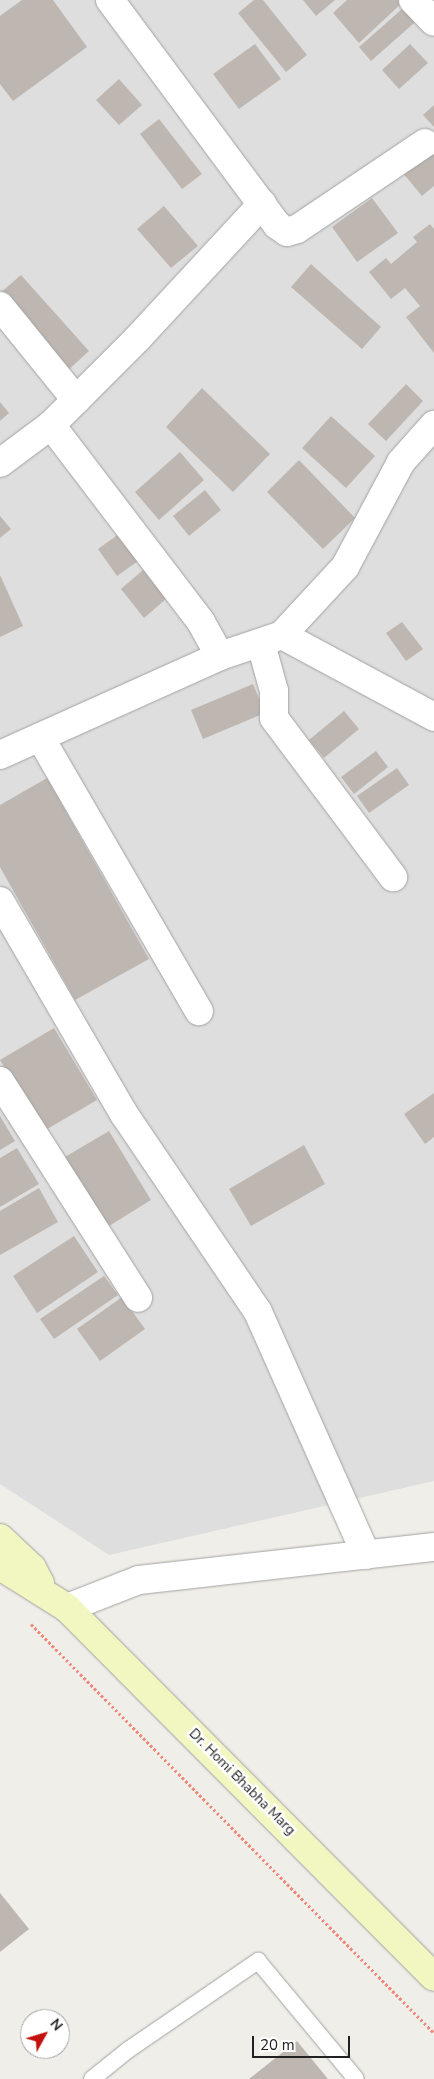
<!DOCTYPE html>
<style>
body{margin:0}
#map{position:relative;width:434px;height:2079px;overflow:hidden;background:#f0eee8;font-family:"Nunito Sans",sans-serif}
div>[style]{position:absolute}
.residential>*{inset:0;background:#dfdede}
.building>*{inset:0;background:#beb7b1}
.path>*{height:3px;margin-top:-1.5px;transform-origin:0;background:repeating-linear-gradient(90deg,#f08779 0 2.5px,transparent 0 5px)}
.roads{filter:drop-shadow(0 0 1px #a2a2a2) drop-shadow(0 0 1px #a2a2a2)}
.service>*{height:16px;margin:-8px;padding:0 8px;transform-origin:8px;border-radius:8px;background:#fff}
.minor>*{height:28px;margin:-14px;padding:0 14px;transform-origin:14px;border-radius:14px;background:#fff}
.secondary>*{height:28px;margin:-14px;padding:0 14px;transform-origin:14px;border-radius:14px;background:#f2f6c1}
span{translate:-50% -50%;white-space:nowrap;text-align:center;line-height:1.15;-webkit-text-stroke:5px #fff;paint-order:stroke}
.street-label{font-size:14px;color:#212121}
.north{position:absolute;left:20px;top:2009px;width:50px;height:50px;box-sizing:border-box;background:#fff;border:1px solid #a6a6a6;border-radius:50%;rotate:51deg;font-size:14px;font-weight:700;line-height:20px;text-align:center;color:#212121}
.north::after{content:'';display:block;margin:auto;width:18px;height:22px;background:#c3110e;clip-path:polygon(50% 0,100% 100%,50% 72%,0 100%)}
.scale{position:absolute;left:252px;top:2036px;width:98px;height:22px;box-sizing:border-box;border:2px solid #212121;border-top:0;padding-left:6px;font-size:15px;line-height:18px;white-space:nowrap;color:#212121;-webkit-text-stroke:4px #fff;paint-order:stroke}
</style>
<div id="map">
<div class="residential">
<i style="clip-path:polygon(0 0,434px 0,434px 1481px,109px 1555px,0 1484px)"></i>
</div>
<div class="building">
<i style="clip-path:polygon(22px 0,53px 0,87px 47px,13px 101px,0 84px,0 16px)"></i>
<i style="clip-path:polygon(254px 0,263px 0,307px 55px,286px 72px,238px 13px)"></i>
<i style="clip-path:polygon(303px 0,335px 0,316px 16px)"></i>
<i style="clip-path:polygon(347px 0,402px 0,403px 2px,359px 43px,333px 13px)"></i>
<i style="clip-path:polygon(410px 2px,422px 16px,371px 61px,359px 47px)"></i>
<i style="clip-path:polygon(255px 44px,281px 79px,239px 109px,213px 74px)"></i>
<i style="clip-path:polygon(410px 44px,428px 63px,399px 89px,382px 70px)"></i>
<i style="clip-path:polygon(119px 79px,142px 105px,119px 125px,96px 100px)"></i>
<i style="clip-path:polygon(434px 105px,434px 127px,423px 115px)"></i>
<i style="clip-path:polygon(159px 119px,202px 174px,182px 189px,140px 134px)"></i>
<i style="clip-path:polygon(434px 145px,434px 186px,422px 196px,402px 172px)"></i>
<i style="clip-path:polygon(372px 198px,398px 233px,357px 262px,332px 227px)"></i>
<i style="clip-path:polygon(164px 206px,198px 246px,171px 268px,137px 229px)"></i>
<i style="clip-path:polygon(430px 224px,434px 229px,434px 353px,406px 317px,420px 306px,405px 288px,391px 299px,369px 272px,386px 258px,391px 264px,417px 242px,413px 237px)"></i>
<i style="clip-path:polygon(311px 264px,381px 327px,362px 349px,291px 287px)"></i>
<i style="clip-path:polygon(21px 275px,89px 351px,66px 372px,0 293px)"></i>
<i style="clip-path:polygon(406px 384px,423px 401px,386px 441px,368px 424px)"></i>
<i style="clip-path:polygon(202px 388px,270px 454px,233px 492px,166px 427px)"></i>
<i style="clip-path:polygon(0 402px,9px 413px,0 421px)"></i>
<i style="clip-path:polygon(331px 416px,375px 456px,346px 488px,302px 448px)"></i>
<i style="clip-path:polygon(180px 452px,204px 480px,159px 520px,135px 492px)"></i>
<i style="clip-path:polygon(299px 460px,355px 518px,323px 549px,267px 492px)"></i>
<i style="clip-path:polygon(205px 490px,221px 510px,189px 536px,173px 516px)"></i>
<i style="clip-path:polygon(0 516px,11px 529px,0 538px)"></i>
<i style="clip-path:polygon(123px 531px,141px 559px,117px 576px,98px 549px)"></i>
<i style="clip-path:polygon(143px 570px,166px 599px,144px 618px,121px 589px)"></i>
<i style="clip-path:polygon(0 575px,23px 626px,0 637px)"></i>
<i style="clip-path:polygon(402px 622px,423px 649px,406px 661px,386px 633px)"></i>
<i style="clip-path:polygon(253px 684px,265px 713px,203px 739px,191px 710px)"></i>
<i style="clip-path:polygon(344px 711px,359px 729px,324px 758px,309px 740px)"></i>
<i style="clip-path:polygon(376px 751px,388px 767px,354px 794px,341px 777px)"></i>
<i style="clip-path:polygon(397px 768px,409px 785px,369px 813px,357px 796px)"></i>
<i style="clip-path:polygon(47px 778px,149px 959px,75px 1000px,0 867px,0 805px)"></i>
<i style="clip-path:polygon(54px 1028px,97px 1100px,42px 1132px,0 1060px)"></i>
<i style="clip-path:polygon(434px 1093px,434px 1137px,425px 1144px,404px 1114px)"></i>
<i style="clip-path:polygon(0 1116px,15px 1141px,0 1150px)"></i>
<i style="clip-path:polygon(109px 1131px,151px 1200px,101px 1231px,58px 1161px)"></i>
<i style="clip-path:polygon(304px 1145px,325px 1184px,251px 1226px,229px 1189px)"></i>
<i style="clip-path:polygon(17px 1148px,39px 1184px,0 1207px,0 1158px)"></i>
<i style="clip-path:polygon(39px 1188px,58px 1222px,0 1255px,0 1211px)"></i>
<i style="clip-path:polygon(74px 1236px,98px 1272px,37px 1313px,13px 1276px)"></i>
<i style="clip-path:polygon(104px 1276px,118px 1295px,54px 1339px,40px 1319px)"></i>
<i style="clip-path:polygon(122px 1297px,145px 1329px,100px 1361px,77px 1329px)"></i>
<i style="clip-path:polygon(0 1893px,29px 1929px,0 1952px)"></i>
<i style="clip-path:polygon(297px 2041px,328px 2079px,249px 2079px)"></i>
</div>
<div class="path">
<i style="left:31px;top:1624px;width:574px;rotate:45.42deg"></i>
</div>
<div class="roads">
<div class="service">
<i style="left:92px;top:2079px;width:46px;rotate:-38.9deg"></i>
<i style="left:128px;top:2050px;width:158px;rotate:-34.4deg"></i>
<i style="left:258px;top:1961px;width:153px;rotate:50.3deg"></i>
</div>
<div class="minor">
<i style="left:110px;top:0;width:280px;rotate:53.4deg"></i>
<i style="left:277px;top:225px;width:12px;rotate:35deg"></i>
<i style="left:287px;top:232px;width:10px;rotate:-17deg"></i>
<i style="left:297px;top:229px;width:154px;rotate:-33.9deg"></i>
<i style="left:413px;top:0;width:30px;rotate:46deg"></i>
<i style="left:0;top:306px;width:121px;rotate:51deg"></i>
<i style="left:51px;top:425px;width:248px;rotate:52.7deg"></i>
<i style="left:201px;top:622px;width:39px;rotate:61deg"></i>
<i style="left:0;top:463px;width:64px;rotate:-36.7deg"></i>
<i style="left:51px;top:425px;width:123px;rotate:-45deg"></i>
<i style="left:138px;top:338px;width:183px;rotate:-47.2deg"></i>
<i style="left:282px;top:635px;width:93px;rotate:-47.2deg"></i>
<i style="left:345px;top:567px;width:119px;rotate:-61.9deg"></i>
<i style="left:401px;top:462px;width:50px;rotate:-48.3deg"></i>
<i style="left:261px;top:644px;width:49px;rotate:74.5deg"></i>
<i style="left:274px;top:691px;width:27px;rotate:90deg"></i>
<i style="left:274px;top:718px;width:199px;rotate:53.2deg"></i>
<i style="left:40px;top:737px;width:317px;rotate:59.9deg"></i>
<i style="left:0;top:755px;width:241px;rotate:-24.2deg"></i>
<i style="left:220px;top:656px;width:65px;rotate:-18.7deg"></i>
<i style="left:282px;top:635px;width:173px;rotate:28.3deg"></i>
<i style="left:0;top:901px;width:246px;rotate:59.8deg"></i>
<i style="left:124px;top:1114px;width:239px;rotate:55.9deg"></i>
<i style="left:258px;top:1312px;width:266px;rotate:66deg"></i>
<i style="left:0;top:1081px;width:257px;rotate:57.5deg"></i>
<i style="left:67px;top:1608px;width:77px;rotate:-21.3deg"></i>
<i style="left:139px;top:1580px;width:297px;rotate:-6.4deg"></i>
</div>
<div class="secondary">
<i style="left:0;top:1538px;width:44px;rotate:43.2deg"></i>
<i style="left:32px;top:1568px;width:17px;rotate:62deg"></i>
<i style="left:0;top:1566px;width:79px;rotate:32.1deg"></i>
<i style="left:67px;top:1608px;width:520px;rotate:45.16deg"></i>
</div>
</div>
<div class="street-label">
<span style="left:242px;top:1782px;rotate:45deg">Dr. Homi Bhabha Marg</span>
</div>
<div class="north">N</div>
<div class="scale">20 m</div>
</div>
